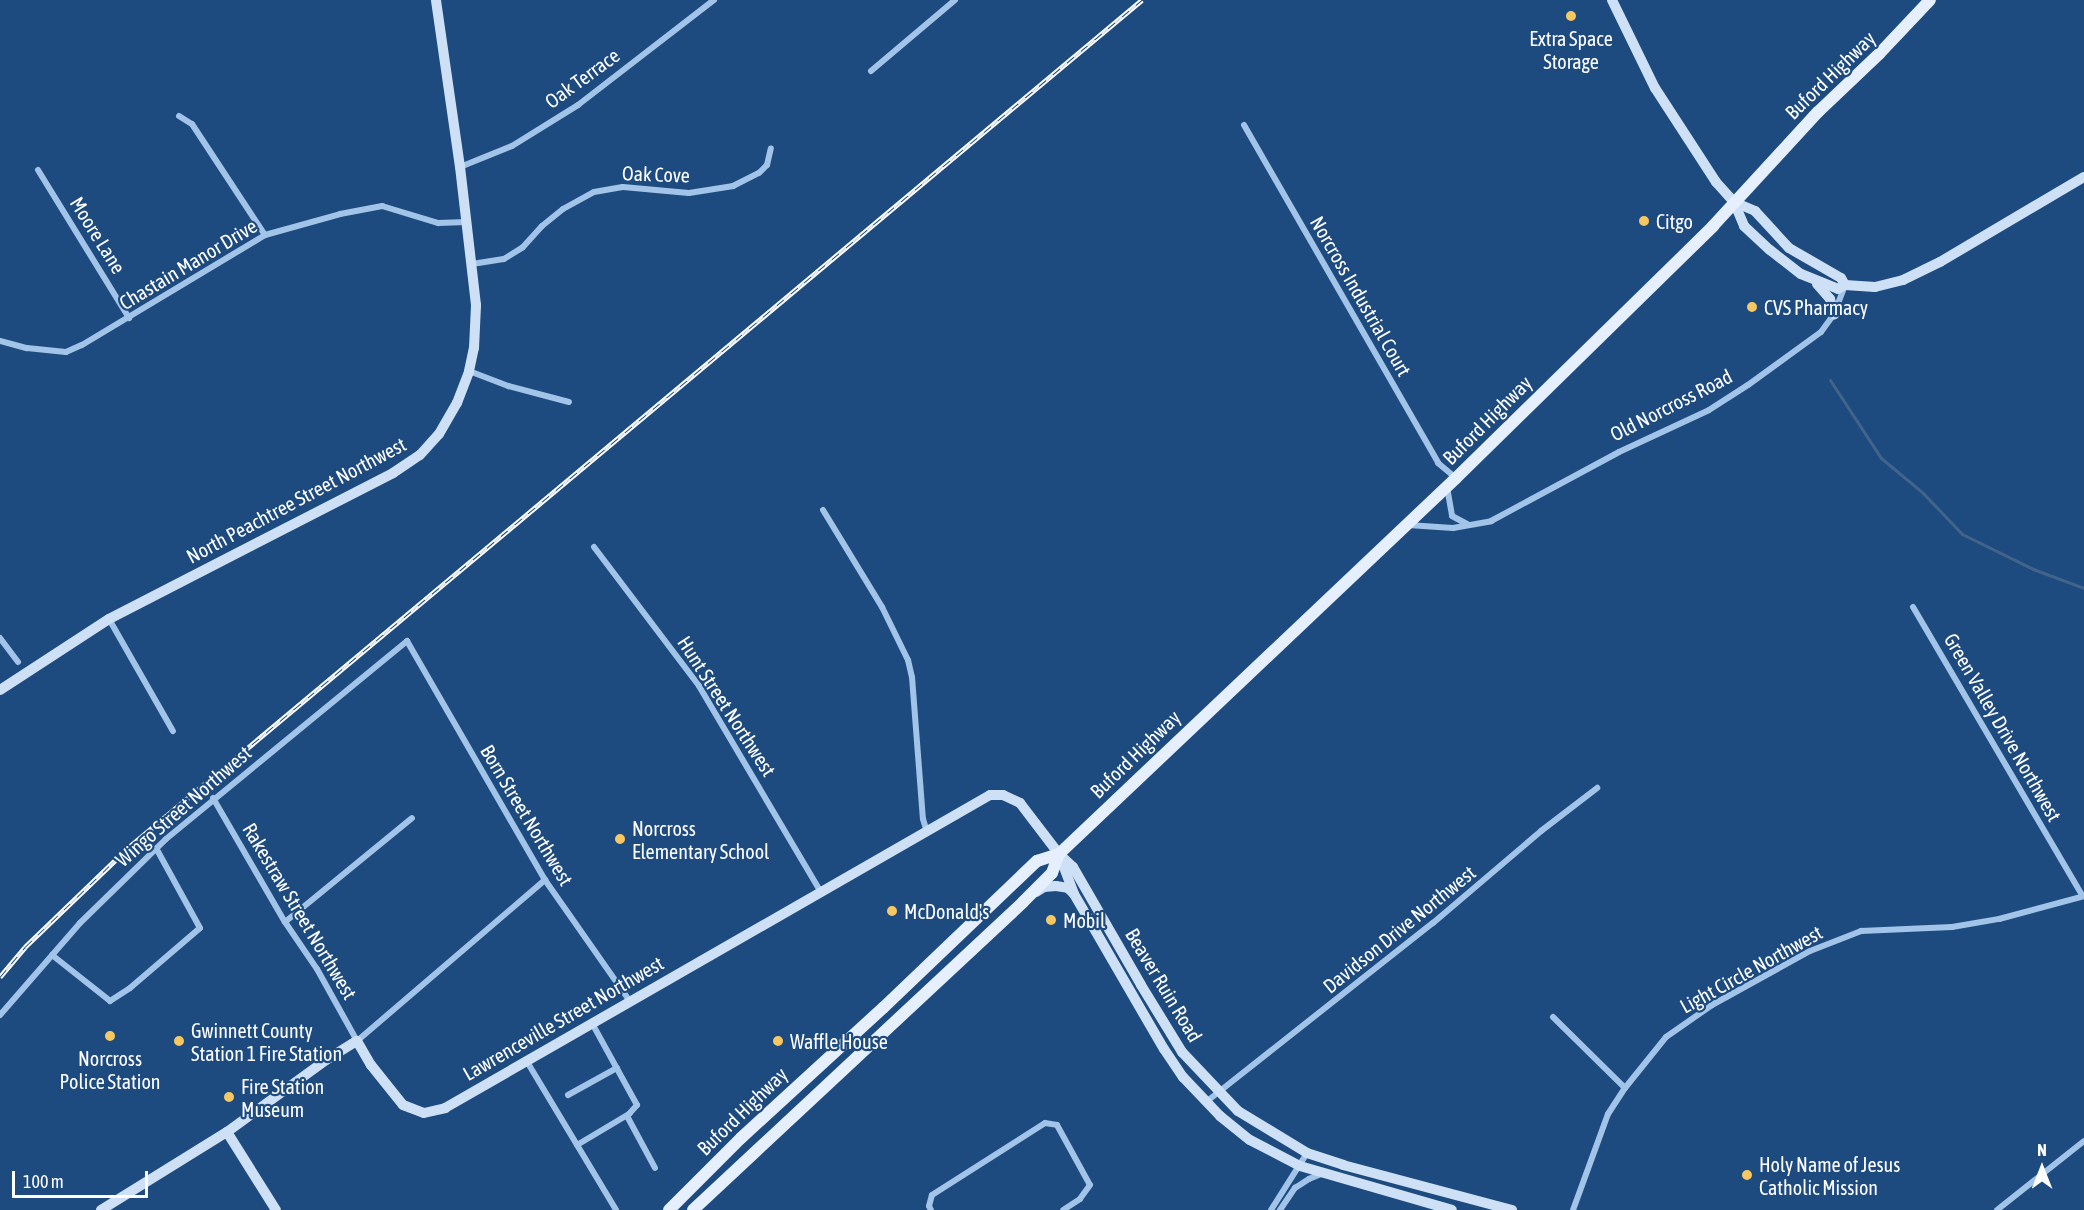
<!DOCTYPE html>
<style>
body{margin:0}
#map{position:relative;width:2084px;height:1210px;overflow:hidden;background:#1e4b7f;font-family:"Asap Condensed",sans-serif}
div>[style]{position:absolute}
.stream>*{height:3px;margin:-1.5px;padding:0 1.5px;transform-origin:1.5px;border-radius:1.5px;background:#42648a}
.street>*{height:6px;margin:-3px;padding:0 3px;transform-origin:3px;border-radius:3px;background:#a2c4e8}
.secondary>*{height:10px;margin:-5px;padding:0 5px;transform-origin:5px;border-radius:5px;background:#cde0f6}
.primary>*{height:12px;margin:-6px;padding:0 6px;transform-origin:6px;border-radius:6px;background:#e5effe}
.rail>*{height:5px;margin-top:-2.5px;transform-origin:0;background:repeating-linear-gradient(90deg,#1e4b7f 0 9px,#fff 0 18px);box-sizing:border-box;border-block:2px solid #fff}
.dots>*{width:16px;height:16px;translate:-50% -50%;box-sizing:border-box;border:3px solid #1e4b7f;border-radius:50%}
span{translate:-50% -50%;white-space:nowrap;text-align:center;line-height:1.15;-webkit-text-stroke:4.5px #1e4b7f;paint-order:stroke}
.poi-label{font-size:20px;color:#fff}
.left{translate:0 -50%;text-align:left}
.street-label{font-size:20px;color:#fff}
.north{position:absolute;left:2012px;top:1138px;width:60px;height:60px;-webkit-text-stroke:4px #1e4b7f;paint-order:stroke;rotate:0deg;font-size:16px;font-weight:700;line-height:24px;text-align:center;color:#fff}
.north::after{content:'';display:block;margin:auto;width:21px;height:27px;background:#fff;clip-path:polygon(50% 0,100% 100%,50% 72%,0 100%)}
.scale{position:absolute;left:12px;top:1171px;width:136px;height:27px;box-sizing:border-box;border:3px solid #fff;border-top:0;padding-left:8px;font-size:18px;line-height:21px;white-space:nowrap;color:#fff;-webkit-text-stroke:4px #1e4b7f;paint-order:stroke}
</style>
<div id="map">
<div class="stream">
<i style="left:1830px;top:380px;width:93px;rotate:56.8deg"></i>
<i style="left:1881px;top:458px;width:55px;rotate:39.8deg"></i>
<i style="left:1923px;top:493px;width:57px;rotate:46.4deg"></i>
<i style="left:1962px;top:534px;width:79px;rotate:26.2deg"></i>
<i style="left:2033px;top:569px;width:54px;rotate:20.4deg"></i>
</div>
<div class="street">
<i style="left:871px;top:71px;width:110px;rotate:-40.2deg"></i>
<i style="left:179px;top:116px;width:15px;rotate:32deg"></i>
<i style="left:192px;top:124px;width:133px;rotate:56.7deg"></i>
<i style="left:1244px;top:125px;width:390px;rotate:60.1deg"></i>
<i style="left:1438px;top:463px;width:23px;rotate:40deg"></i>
<i style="left:460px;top:167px;width:56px;rotate:-22deg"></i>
<i style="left:512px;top:146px;width:78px;rotate:-31.8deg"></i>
<i style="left:578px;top:105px;width:172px;rotate:-37.7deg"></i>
<i style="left:38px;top:170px;width:174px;rotate:58.4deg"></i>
<i style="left:472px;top:264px;width:32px;rotate:-9deg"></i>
<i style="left:504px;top:259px;width:22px;rotate:-32deg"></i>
<i style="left:523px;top:247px;width:28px;rotate:-48deg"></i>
<i style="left:542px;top:226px;width:27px;rotate:-39deg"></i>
<i style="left:563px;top:209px;width:35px;rotate:-29deg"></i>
<i style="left:594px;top:192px;width:29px;rotate:-10deg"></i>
<i style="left:623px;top:187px;width:66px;rotate:5.2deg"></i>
<i style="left:689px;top:193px;width:45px;rotate:-9deg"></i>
<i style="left:733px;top:186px;width:29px;rotate:-27deg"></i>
<i style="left:759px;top:173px;width:11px;rotate:-45deg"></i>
<i style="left:767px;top:165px;width:17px;rotate:-77deg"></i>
<i style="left:0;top:341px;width:28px;rotate:15deg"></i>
<i style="left:27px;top:348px;width:39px;rotate:6deg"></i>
<i style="left:66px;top:352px;width:17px;rotate:-24deg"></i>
<i style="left:82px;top:345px;width:214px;rotate:-31deg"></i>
<i style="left:265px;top:235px;width:78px;rotate:-15.6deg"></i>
<i style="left:340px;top:214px;width:43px;rotate:-10.8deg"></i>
<i style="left:382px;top:206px;width:59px;rotate:16.9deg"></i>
<i style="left:438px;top:223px;width:29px;rotate:-2deg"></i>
<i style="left:469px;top:371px;width:42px;rotate:21deg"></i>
<i style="left:508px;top:386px;width:63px;rotate:14.7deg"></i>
<i style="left:1447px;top:487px;width:29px;rotate:80deg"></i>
<i style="left:1452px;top:516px;width:17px;rotate:28deg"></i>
<i style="left:823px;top:510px;width:114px;rotate:58.7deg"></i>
<i style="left:882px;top:607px;width:59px;rotate:63.9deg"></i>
<i style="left:908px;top:660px;width:17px;rotate:77deg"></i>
<i style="left:912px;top:677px;width:142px;rotate:85.6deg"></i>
<i style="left:923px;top:819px;width:14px;rotate:73deg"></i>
<i style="left:1408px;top:525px;width:45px;rotate:3.8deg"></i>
<i style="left:1453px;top:528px;width:39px;rotate:-10deg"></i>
<i style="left:1491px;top:521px;width:145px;rotate:-28.3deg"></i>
<i style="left:1619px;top:452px;width:99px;rotate:-25deg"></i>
<i style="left:1709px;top:410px;width:46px;rotate:-32.7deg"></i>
<i style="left:1748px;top:385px;width:90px;rotate:-36deg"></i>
<i style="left:1821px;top:332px;width:22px;rotate:-54deg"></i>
<i style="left:1834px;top:314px;width:30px;rotate:-69deg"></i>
<i style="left:594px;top:547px;width:174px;rotate:52.9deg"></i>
<i style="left:699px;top:686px;width:239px;rotate:59.4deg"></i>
<i style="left:1913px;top:607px;width:334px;rotate:59.6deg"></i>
<i style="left:109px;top:619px;width:129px;rotate:60.3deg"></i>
<i style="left:0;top:638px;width:30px;rotate:53deg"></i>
<i style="left:213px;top:798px;width:143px;rotate:59.9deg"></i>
<i style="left:285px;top:922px;width:57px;rotate:55.8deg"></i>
<i style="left:317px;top:969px;width:82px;rotate:60.9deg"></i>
<i style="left:357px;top:1041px;width:248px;rotate:-40.6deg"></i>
<i style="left:285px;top:922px;width:164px;rotate:-39.3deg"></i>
<i style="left:52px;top:955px;width:74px;rotate:38.4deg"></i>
<i style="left:110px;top:1001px;width:24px;rotate:-33deg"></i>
<i style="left:130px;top:988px;width:92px;rotate:-40.6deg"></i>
<i style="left:200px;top:928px;width:91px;rotate:-118.8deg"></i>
<i style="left:0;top:1015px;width:122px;rotate:-49deg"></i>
<i style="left:80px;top:923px;width:120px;rotate:-44.3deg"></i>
<i style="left:166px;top:839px;width:312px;rotate:-39.4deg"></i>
<i style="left:407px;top:641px;width:276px;rotate:60deg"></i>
<i style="left:545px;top:880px;width:146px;rotate:55deg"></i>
<i style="left:1553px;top:1017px;width:101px;rotate:44.6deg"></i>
<i style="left:526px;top:1060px;width:175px;rotate:59deg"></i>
<i style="left:568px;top:1095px;width:56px;rotate:-28.9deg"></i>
<i style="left:1206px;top:1102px;width:289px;rotate:-38.3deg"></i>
<i style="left:1433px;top:923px;width:142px;rotate:-40.4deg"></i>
<i style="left:1541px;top:831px;width:71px;rotate:-37.5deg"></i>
<i style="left:627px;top:1116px;width:59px;rotate:61.7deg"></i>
<i style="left:577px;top:1145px;width:61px;rotate:-30.8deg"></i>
<i style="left:629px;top:1114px;width:12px;rotate:-48deg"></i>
<i style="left:637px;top:1105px;width:94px;rotate:-118.8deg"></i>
<i style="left:931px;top:1210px;width:4px;rotate:-117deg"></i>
<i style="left:929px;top:1206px;width:11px;rotate:-75deg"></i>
<i style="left:932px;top:1195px;width:134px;rotate:-32.5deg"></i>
<i style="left:1045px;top:1123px;width:12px;rotate:9deg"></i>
<i style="left:1057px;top:1125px;width:68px;rotate:61.2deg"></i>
<i style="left:1090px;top:1185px;width:17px;rotate:126deg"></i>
<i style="left:1080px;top:1199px;width:20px;rotate:147deg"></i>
<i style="left:1271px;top:1210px;width:67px;rotate:-57.7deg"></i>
<i style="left:1280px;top:1210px;width:27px;rotate:-56deg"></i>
<i style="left:1295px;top:1188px;width:17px;rotate:-33deg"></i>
<i style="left:1309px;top:1179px;width:13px;rotate:-23deg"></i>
<i style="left:1573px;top:1210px;width:102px;rotate:-70deg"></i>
<i style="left:1608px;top:1114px;width:31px;rotate:-57deg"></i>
<i style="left:1625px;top:1088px;width:65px;rotate:-51.2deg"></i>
<i style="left:1666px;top:1037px;width:56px;rotate:-34.8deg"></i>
<i style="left:1712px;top:1005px;width:112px;rotate:-28.9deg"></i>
<i style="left:1810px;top:951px;width:55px;rotate:-21.4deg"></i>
<i style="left:1861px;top:931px;width:91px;rotate:-2.5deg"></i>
<i style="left:1952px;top:927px;width:48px;rotate:-9.7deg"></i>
<i style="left:1999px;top:919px;width:88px;rotate:-15.1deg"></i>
<i style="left:1997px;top:1210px;width:111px;rotate:-38.4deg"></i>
</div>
<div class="secondary">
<i style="left:1612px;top:0;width:98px;rotate:64deg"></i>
<i style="left:1655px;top:88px;width:112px;rotate:57deg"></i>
<i style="left:1716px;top:182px;width:27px;rotate:48deg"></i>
<i style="left:1734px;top:202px;width:23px;rotate:23deg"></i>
<i style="left:1755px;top:211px;width:50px;rotate:47.4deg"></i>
<i style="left:1789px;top:248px;width:60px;rotate:30deg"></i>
<i style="left:1841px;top:278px;width:8px;rotate:60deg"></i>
<i style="left:1734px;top:202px;width:26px;rotate:67deg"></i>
<i style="left:1744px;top:226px;width:35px;rotate:43deg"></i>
<i style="left:1770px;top:250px;width:39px;rotate:38deg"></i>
<i style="left:1801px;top:274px;width:40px;rotate:22deg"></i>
<i style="left:1838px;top:289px;width:8px;rotate:-30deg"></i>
<i style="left:1845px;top:285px;width:30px;rotate:4deg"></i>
<i style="left:1875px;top:287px;width:29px;rotate:-14deg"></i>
<i style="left:1903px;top:280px;width:41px;rotate:-25.9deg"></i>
<i style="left:1940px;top:262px;width:167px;rotate:-30.6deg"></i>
<i style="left:1817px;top:284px;width:20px;rotate:49deg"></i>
<i style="left:1830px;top:299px;width:16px;rotate:75deg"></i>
<i style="left:0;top:690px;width:130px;rotate:-33.1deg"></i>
<i style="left:109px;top:619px;width:319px;rotate:-27.2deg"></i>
<i style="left:393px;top:473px;width:32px;rotate:-34deg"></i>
<i style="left:420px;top:455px;width:28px;rotate:-48deg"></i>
<i style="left:439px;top:434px;width:36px;rotate:-60deg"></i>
<i style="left:457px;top:403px;width:34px;rotate:-69deg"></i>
<i style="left:469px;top:371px;width:24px;rotate:-78deg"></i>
<i style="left:474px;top:348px;width:43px;rotate:-87.3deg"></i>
<i style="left:476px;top:305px;width:139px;rotate:-96.6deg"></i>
<i style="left:460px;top:167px;width:169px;rotate:-98.2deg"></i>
<i style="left:1059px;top:854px;width:43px;rotate:69.4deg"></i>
<i style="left:1074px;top:894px;width:179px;rotate:59.9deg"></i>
<i style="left:1164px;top:1049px;width:34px;rotate:56deg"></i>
<i style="left:1183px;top:1077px;width:54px;rotate:46.5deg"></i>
<i style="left:1220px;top:1116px;width:38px;rotate:39deg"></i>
<i style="left:1250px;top:1140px;width:56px;rotate:27.5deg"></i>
<i style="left:1300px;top:1166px;width:158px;rotate:16.1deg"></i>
<i style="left:1036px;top:892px;width:9px;rotate:-32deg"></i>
<i style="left:1044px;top:887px;width:12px;rotate:-5deg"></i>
<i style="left:1056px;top:886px;width:12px;rotate:9deg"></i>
<i style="left:1068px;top:888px;width:7px;rotate:45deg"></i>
<i style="left:227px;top:1132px;width:92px;rotate:57.9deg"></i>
<i style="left:101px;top:1210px;width:148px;rotate:-31.8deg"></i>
<i style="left:227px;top:1132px;width:122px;rotate:-36deg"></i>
<i style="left:326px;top:1060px;width:36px;rotate:-32deg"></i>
<i style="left:357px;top:1041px;width:28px;rotate:60deg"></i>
<i style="left:371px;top:1065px;width:51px;rotate:51.3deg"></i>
<i style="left:403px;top:1105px;width:22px;rotate:21deg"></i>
<i style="left:424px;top:1113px;width:22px;rotate:-13deg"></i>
<i style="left:445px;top:1108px;width:628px;rotate:-29.87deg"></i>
<i style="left:990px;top:795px;width:13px"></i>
<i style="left:1003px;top:795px;width:19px;rotate:25deg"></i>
<i style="left:1020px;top:803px;width:64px;rotate:52.6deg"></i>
<i style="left:1059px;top:854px;width:19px;rotate:43deg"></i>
<i style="left:1073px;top:867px;width:136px;rotate:60deg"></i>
<i style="left:1141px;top:985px;width:79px;rotate:58.5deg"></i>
<i style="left:1182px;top:1052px;width:81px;rotate:46.5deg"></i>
<i style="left:1238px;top:1111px;width:81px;rotate:31.3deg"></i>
<i style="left:1307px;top:1153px;width:38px;rotate:18deg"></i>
<i style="left:1343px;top:1165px;width:175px;rotate:14.9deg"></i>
</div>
<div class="primary">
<i style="left:669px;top:1210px;width:102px;rotate:-45deg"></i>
<i style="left:741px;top:1138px;width:193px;rotate:-42.5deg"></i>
<i style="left:883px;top:1008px;width:213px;rotate:-43.7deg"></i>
<i style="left:1037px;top:861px;width:23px;rotate:-18deg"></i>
<i style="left:693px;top:1210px;width:451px;rotate:-43deg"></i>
<i style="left:1023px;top:902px;width:41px;rotate:-45deg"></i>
<i style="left:1052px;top:873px;width:20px;rotate:-70deg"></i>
<i style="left:1059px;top:854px;width:547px;rotate:-43.44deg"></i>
<i style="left:1456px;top:478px;width:360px;rotate:-44.4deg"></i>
<i style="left:1713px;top:226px;width:155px;rotate:-47.4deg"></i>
<i style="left:1818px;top:112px;width:84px;rotate:-43.6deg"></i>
<i style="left:1879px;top:54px;width:74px;rotate:-46.6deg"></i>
</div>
<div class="rail">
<i style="left:0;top:977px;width:39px;rotate:-50deg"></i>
<i style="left:25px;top:947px;width:143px;rotate:-43.9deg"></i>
<i style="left:128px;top:848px;width:1322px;rotate:-39.91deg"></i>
</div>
<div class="dots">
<i style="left:1571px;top:16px;background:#f7c861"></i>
<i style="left:1644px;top:221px;background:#f7c861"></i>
<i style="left:1752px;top:307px;background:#f7c861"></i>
<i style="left:620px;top:839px;background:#f7c861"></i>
<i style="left:892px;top:911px;background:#f7c861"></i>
<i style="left:1051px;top:920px;background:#f7c861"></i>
<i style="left:110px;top:1036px;background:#f7c861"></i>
<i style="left:179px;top:1041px;background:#f7c861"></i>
<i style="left:778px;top:1041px;background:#f7c861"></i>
<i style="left:229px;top:1097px;background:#f7c861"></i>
<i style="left:1747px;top:1175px;background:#f7c861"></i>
</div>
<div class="poi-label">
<span style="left:1571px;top:50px">Extra Space<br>Storage</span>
<span class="left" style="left:1656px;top:221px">Citgo</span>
<span class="left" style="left:1764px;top:307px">CVS Pharmacy</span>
<span class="left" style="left:632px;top:840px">Norcross<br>Elementary School</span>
<span class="left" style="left:904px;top:911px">McDonald's</span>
<span class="left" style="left:1063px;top:920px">Mobil</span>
<span class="left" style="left:191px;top:1042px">Gwinnett County<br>Station 1 Fire Station</span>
<span class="left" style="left:790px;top:1041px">Waffle House</span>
<span style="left:110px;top:1070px">Norcross<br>Police Station</span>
<span class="left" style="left:241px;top:1098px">Fire Station<br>Museum</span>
<span class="left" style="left:1759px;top:1176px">Holy Name of Jesus<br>Catholic Mission</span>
</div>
<div class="street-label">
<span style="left:1830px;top:75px;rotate:-44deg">Buford Highway</span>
<span style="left:582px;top:78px;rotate:-36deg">Oak Terrace</span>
<span style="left:656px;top:174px;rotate:2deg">Oak Cove</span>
<span style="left:98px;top:235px;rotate:58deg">Moore Lane</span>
<span style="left:188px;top:264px;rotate:-31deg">Chastain Manor Drive</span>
<span style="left:1361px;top:296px;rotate:60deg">Norcross Industrial Court</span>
<span style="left:1671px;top:405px;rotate:-27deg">Old Norcross Road</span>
<span style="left:1487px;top:420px;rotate:-45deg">Buford Highway</span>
<span style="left:296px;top:500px;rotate:-28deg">North Peachtree Street Northwest</span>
<span style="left:727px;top:706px;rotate:57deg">Hunt Street Northwest</span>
<span style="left:2003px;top:727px;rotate:60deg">Green Valley Drive Northwest</span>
<span style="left:1135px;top:754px;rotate:-44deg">Buford Highway</span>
<span style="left:183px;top:806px;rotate:-41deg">Wingo Street Northwest</span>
<span style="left:527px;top:815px;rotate:59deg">Born Street Northwest</span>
<span style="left:300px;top:911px;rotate:59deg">Rakestraw Street Northwest</span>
<span style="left:1399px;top:929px;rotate:-39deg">Davidson Drive Northwest</span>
<span style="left:1751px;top:969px;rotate:-29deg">Light Circle Northwest</span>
<span style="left:1164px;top:985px;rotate:59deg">Beaver Ruin Road</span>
<span style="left:563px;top:1018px;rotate:-30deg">Lawrenceville Street Northwest</span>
<span style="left:742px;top:1111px;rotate:-44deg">Buford Highway</span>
</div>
<div class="north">N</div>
<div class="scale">100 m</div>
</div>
